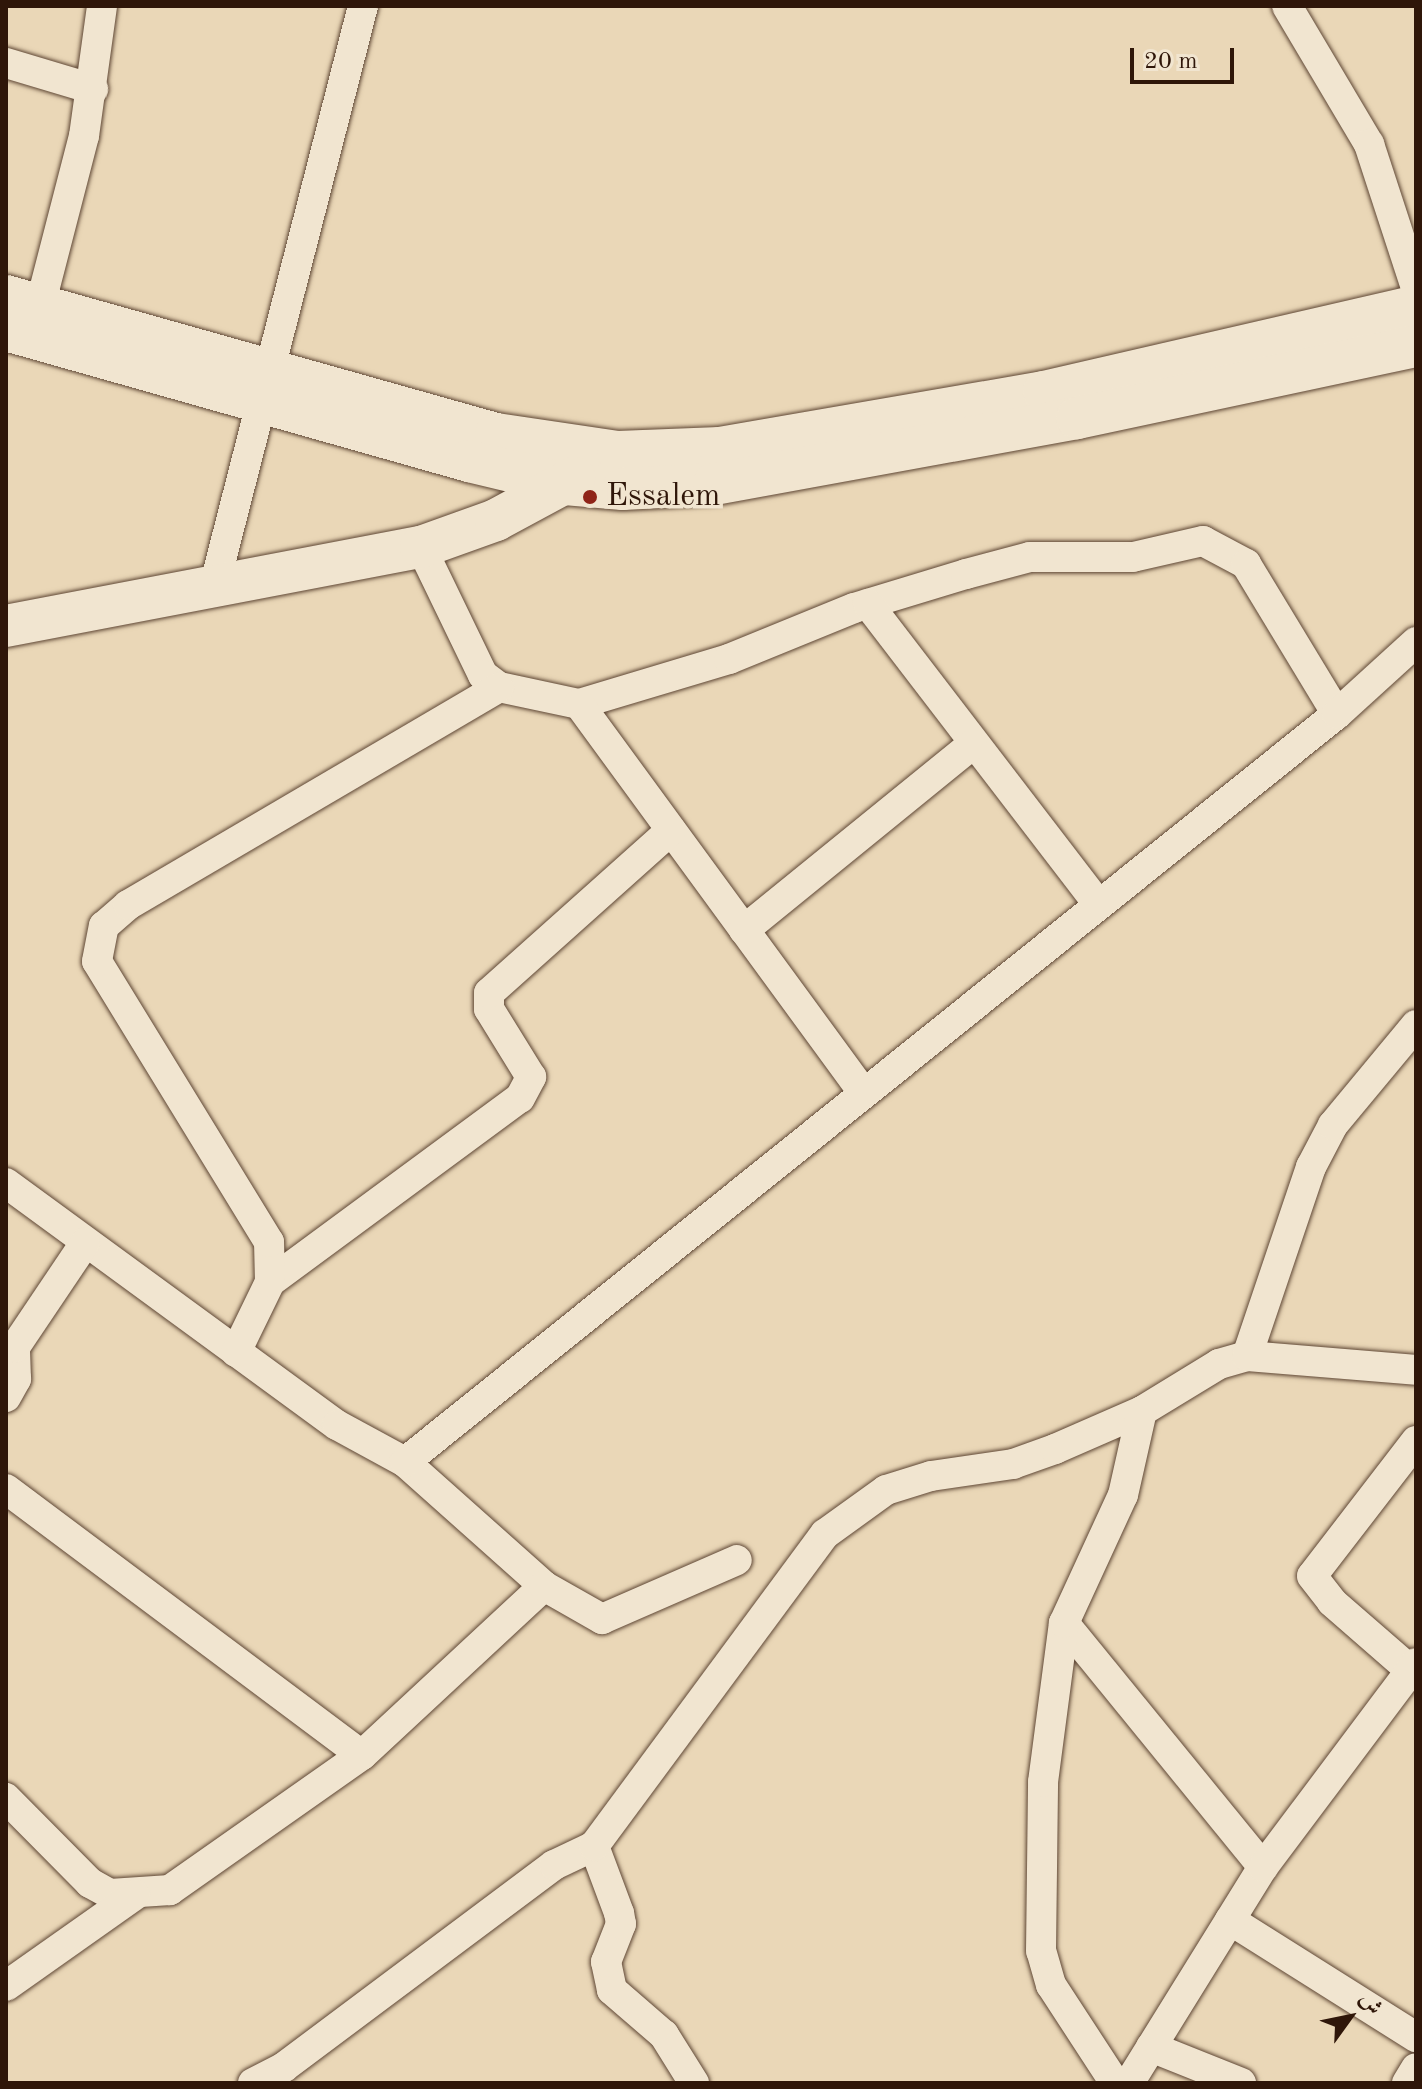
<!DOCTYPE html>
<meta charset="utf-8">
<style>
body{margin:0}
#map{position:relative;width:1422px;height:2089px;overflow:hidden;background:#ead7b7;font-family:"Old Standard TT",Amiri,serif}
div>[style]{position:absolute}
.roads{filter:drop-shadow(0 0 2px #5e4634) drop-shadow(0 0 2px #5e4634)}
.street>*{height:30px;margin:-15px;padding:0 15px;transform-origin:15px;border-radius:15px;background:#f1e5d0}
.secondary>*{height:42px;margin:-21px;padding:0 21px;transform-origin:21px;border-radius:21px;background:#f1e5d0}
.dots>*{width:22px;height:22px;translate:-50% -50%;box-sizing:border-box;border:4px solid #f1e5d0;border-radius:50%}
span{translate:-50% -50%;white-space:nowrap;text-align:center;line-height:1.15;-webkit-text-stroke:7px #f1e5d0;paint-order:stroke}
.poi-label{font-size:32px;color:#2f1609}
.left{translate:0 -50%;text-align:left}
.frame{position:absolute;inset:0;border:8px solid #2f1609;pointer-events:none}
.north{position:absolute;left:1310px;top:1977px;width:80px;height:80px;-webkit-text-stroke:6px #f1e5d0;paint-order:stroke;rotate:57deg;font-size:22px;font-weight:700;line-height:32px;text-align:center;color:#2f1609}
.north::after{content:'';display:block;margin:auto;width:28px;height:36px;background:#2f1609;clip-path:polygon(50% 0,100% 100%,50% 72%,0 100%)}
.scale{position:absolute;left:1130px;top:48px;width:104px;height:36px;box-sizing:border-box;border:4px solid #2f1609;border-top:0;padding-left:10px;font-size:24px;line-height:28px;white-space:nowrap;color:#2f1609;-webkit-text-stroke:6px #f1e5d0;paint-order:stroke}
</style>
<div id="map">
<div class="roads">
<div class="street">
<i style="left:1287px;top:6px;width:161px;rotate:59.3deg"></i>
<i style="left:1369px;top:144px;width:151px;rotate:71.9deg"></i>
<i style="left:6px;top:63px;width:91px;rotate:16.6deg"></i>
<i style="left:40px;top:306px;width:176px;rotate:-75.5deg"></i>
<i style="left:84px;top:136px;width:131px;rotate:-82.1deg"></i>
<i style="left:421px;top:547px;width:142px;rotate:64.2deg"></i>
<i style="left:483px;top:675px;width:20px;rotate:37deg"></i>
<i style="left:499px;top:687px;width:82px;rotate:12deg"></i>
<i style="left:579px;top:704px;width:157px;rotate:-16.7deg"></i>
<i style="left:729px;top:659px;width:135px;rotate:-22.2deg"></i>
<i style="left:854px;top:608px;width:117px;rotate:-16.9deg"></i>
<i style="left:966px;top:574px;width:66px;rotate:-14.9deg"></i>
<i style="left:1030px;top:557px;width:103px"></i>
<i style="left:1133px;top:557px;width:72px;rotate:-12.9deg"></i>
<i style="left:1203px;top:541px;width:49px;rotate:28.1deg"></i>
<i style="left:1246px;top:564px;width:175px;rotate:58.8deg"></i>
<i style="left:213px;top:591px;width:604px;rotate:-75.62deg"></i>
<i style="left:868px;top:604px;width:378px;rotate:52.5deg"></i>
<i style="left:579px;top:704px;width:479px;rotate:53.8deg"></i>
<i style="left:744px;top:930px;width:294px;rotate:-39.1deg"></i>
<i style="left:6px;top:1183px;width:410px;rotate:36.2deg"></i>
<i style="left:337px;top:1425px;width:77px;rotate:28.6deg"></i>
<i style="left:405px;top:1462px;width:186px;rotate:41.7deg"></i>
<i style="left:544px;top:1586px;width:248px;rotate:137.1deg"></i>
<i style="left:362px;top:1755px;width:235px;rotate:144.9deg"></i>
<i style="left:170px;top:1890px;width:60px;rotate:176.2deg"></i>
<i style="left:110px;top:1894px;width:23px;rotate:-151deg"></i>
<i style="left:90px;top:1883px;width:120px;rotate:-134.7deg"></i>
<i style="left:270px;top:1282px;width:310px;rotate:-36.4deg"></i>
<i style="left:520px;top:1098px;width:24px;rotate:-62deg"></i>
<i style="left:531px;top:1077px;width:80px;rotate:-121.7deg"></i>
<i style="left:489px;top:1009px;width:16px;rotate:-90deg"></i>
<i style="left:489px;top:993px;width:244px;rotate:-41.8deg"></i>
<i style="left:236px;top:1352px;width:78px;rotate:-64.1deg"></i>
<i style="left:270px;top:1282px;width:40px;rotate:-91.4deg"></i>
<i style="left:269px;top:1242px;width:329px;rotate:-121.5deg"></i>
<i style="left:97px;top:961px;width:36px;rotate:-79deg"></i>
<i style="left:104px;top:926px;width:32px;rotate:-41deg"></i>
<i style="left:128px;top:905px;width:430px;rotate:-30.4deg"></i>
<i style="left:1247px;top:1356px;width:200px;rotate:-71.3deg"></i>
<i style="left:1311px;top:1167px;width:47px;rotate:-62.4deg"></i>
<i style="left:1333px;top:1125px;width:130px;rotate:-50.3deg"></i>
<i style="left:6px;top:1397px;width:21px;rotate:-61deg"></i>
<i style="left:16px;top:1379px;width:32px;rotate:-92deg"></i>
<i style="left:15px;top:1347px;width:125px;rotate:-56.1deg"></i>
<i style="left:1416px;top:1441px;width:170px;rotate:127.6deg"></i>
<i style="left:1312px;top:1576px;width:33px;rotate:52deg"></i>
<i style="left:1332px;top:1602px;width:111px;rotate:41deg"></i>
<i style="left:405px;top:1462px;width:1195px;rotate:-38.75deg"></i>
<i style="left:1337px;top:714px;width:107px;rotate:-42.3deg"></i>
<i style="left:6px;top:1489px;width:444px;rotate:36.8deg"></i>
<i style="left:544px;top:1586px;width:67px;rotate:29.6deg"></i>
<i style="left:602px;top:1619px;width:147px;rotate:-23.6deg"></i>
<i style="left:1064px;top:1623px;width:315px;rotate:50.8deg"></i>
<i style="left:1230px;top:1920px;width:220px;rotate:32.2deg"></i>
<i style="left:6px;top:1986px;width:158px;rotate:-35.2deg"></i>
<i style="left:1151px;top:2047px;width:97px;rotate:21.8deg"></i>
<i style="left:253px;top:2083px;width:35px;rotate:-27deg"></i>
<i style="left:284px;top:2067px;width:337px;rotate:-36.8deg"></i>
<i style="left:554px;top:1865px;width:44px;rotate:-25.4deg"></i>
<i style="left:694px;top:2083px;width:57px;rotate:-122deg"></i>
<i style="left:664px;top:2035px;width:69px;rotate:-139.1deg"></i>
<i style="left:612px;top:1990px;width:29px;rotate:-102deg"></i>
<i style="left:606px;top:1962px;width:41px;rotate:-68.5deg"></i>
<i style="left:621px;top:1924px;width:11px;rotate:-100deg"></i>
<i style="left:619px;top:1913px;width:72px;rotate:-110.5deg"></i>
<i style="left:594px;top:1846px;width:388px;rotate:-53.5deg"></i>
<i style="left:825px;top:1534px;width:75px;rotate:-35.8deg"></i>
<i style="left:886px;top:1490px;width:47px;rotate:-17.3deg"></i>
<i style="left:931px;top:1476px;width:83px;rotate:-8.3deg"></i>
<i style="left:1013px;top:1464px;width:45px;rotate:-19.7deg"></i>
<i style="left:1055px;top:1449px;width:95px;rotate:-23.6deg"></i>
<i style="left:1142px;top:1411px;width:90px;rotate:-31.4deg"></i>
<i style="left:1219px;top:1364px;width:29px;rotate:-16deg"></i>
<i style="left:1247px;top:1356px;width:170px;rotate:4.7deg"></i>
<i style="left:1115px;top:2083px;width:117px;rotate:-123.1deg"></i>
<i style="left:1051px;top:1985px;width:35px;rotate:-106deg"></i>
<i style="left:1041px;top:1951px;width:169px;rotate:-89.3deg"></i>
<i style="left:1043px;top:1782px;width:160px;rotate:-82.5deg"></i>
<i style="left:1064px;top:1623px;width:141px;rotate:-65.3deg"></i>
<i style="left:1123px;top:1495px;width:86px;rotate:-77.3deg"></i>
<i style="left:1129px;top:2083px;width:254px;rotate:-58.2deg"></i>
<i style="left:1263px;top:1867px;width:255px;rotate:-53.1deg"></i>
<i style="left:1407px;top:2083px;width:17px;rotate:-59deg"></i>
</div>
<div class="secondary">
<i style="left:6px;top:296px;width:509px;rotate:15.73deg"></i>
<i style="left:496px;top:434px;width:123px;rotate:8.4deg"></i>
<i style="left:618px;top:452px;width:102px;rotate:-2.2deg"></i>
<i style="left:720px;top:448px;width:329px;rotate:-9.8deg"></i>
<i style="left:1044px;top:392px;width:382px;rotate:-13deg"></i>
<i style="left:6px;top:330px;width:481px;rotate:15.8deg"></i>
<i style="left:469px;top:461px;width:99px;rotate:13.5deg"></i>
<i style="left:565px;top:484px;width:58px;rotate:4.9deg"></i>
<i style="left:623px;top:489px;width:91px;rotate:-3.1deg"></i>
<i style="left:714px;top:484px;width:369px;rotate:-10.3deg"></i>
<i style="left:1077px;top:418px;width:347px;rotate:-12deg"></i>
<i style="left:6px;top:626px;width:422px;rotate:-10.8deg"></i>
<i style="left:421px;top:547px;width:80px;rotate:-19.8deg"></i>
<i style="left:496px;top:520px;width:89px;rotate:-28.3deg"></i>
</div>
</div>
<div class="dots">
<i style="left:590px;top:497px;background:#8f2418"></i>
</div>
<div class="poi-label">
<span class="left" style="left:606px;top:497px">Essalem</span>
</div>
<div class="frame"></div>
<div class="north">ش</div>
<div class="scale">20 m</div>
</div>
